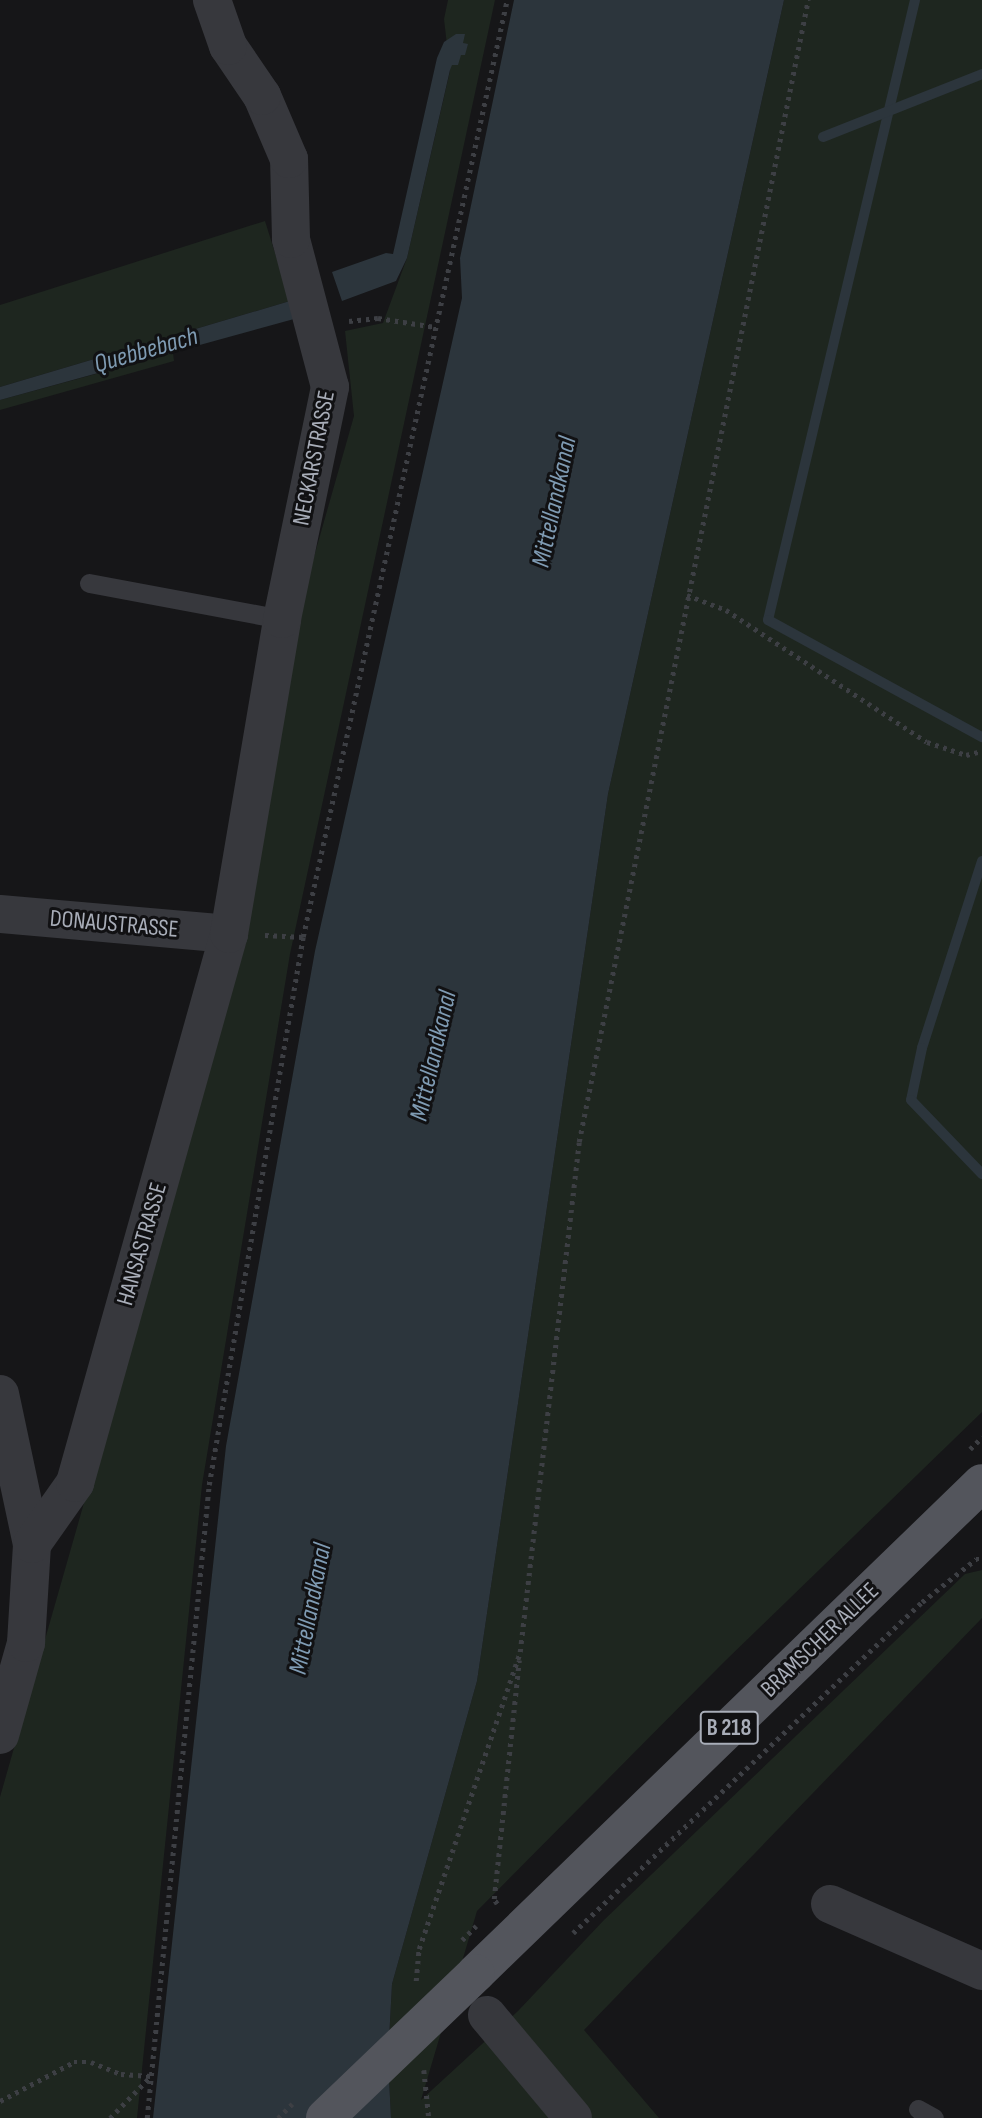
<!DOCTYPE html>
<style>
body{margin:0}
#map{position:relative;width:982px;height:2118px;overflow:hidden;background:#161618;font-family:"Sofia Sans Condensed",sans-serif}
div>[style]{position:absolute}
.green>*{inset:0;background:#1e261f}
.water>*{inset:0;background:#2c353c}
.stream>*{height:10px;margin:-5px;padding:0 5px;transform-origin:5px;border-radius:5px;background:#2c353c}
.path>*{height:4.5px;margin-top:-2.25px;transform-origin:0;background:repeating-linear-gradient(90deg,#3d3f44 0 3.5px,transparent 0 8.5px)}
.lane>*{height:19px;margin:-9.5px;padding:0 9.5px;transform-origin:9.5px;border-radius:9.5px;background:#37383d}
.street>*{height:38px;margin:-19px;padding:0 19px;transform-origin:19px;border-radius:19px;background:#37383d}
.primary>*{height:38px;margin:-19px;padding:0 19px;transform-origin:19px;border-radius:19px;background:#53555c}
.path-bridge>*{height:4.5px;margin-top:-2.25px;transform-origin:0;background:repeating-linear-gradient(90deg,#3d3f44 0 3.5px,transparent 0 8.5px)}
.primary-bridge>*{height:38px;margin:-19px;padding:0 19px;transform-origin:19px;border-radius:19px;background:#53555c}
span{translate:-50% -50%;white-space:nowrap;text-align:center;line-height:1.15;-webkit-text-stroke:6px #111113;paint-order:stroke}
.shield-label span{padding:2px 5px;background:#111113;border:2px solid;border-radius:5px;-webkit-text-stroke-width:0}
.shield-label{font-size:23px;color:#a8adb8;font-weight:700}
.street-label{font-size:24px;color:#a8adb8}
.water-label{font-size:26px;color:#7f9bb3;font-style:italic}
</style>
<div id="map">
<div class="green">
<i style="clip-path:polygon(448px 0,495px 0,290px 954px,202px 1485px,137px 2118px,0 2118px,0 1797px,241px 953px,296px 620px,354px 416px,345px 331px,383px 323px,407px 258px,450px 71px,444px 19px)"></i>
<i style="clip-path:polygon(784px 0,982px 0,982px 1412px,724px 1662px,477px 1911px,421px 2100px,518px 2011px,604px 1920px,965px 1574px,982px 1570px,982px 1618px,584px 2030px,659px 2118px,391px 2118px,388px 2059px,392px 1984px,477px 1681px,608px 794px)"></i>
<i style="clip-path:polygon(265px 221px,290px 301px,0 387px,0 305px)"></i>
<i style="clip-path:polygon(173px 353px,174px 361px,0 410px,0 400px)"></i>
</div>
<div class="water">
<i style="clip-path:polygon(514px 0,784px 0,608px 794px,477px 1681px,392px 1984px,388px 2059px,391px 2118px,153px 2118px,226px 1446px,315px 951px,462px 298px,460px 258px)"></i>
<i style="clip-path:polygon(456px 34px,465px 34px,463px 43px,468px 44px,465px 55px,461px 55px,458px 65px,452px 65px,450px 70px,407px 258px,396px 281px,342px 301px,332px 272px,386px 253px,393px 254px,437px 58px,444px 42px)"></i>
<i style="clip-path:polygon(290px 301px,294px 319px,0 400px,0 387px)"></i>
</div>
<div class="stream">
<i style="left:915px;top:0;width:637px;rotate:103.34deg"></i>
<i style="left:768px;top:620px;width:244px;rotate:28.7deg"></i>
<i style="left:823px;top:137px;width:171px;rotate:-21.6deg"></i>
<i style="left:982px;top:861px;width:196px;rotate:107.8deg"></i>
<i style="left:922px;top:1048px;width:53px;rotate:101.9deg"></i>
<i style="left:911px;top:1100px;width:103px;rotate:46.2deg"></i>
</div>
<div class="path">
<i style="left:349px;top:321px;width:29px;rotate:-6deg"></i>
<i style="left:378px;top:318px;width:58px;rotate:9deg"></i>
<i style="left:687px;top:595px;width:42px;rotate:21deg"></i>
<i style="left:726px;top:610px;width:240px;rotate:33.3deg"></i>
<i style="left:927px;top:742px;width:41px;rotate:18.4deg"></i>
<i style="left:966px;top:755px;width:16px;rotate:-14deg"></i>
<i style="left:265px;top:935px;width:38px;rotate:3deg"></i>
<i style="left:970px;top:1449px;width:17px;rotate:-45deg"></i>
<i style="left:497px;top:1904px;width:6px;rotate:-121deg"></i>
<i style="left:494px;top:1899px;width:240px;rotate:-84deg"></i>
<i style="left:573px;top:1933px;width:481px;rotate:-43.5deg"></i>
<i style="left:922px;top:1602px;width:69px;rotate:-38.5deg"></i>
<i style="left:976px;top:1559px;width:6px"></i>
<i style="left:416px;top:1981px;width:32px;rotate:-85deg"></i>
<i style="left:419px;top:1949px;width:314px;rotate:-71.2deg"></i>
<i style="left:520px;top:1652px;width:513px;rotate:-83.4deg"></i>
<i style="left:579px;top:1142px;width:1165px;rotate:-78.66deg"></i>
<i style="left:424px;top:2070px;width:48px;rotate:84.1deg"></i>
<i style="left:0;top:2101px;width:84px;rotate:-27.8deg"></i>
<i style="left:74px;top:2062px;width:17px"></i>
<i style="left:91px;top:2062px;width:32px;rotate:22deg"></i>
<i style="left:121px;top:2074px;width:30px;rotate:4deg"></i>
<i style="left:110px;top:2118px;width:59px;rotate:-45.7deg"></i>
<i style="left:147px;top:2118px;width:636px;rotate:-84.41deg"></i>
<i style="left:209px;top:1485px;width:556px;rotate:-80.27deg"></i>
<i style="left:303px;top:937px;width:959px;rotate:-77.72deg"></i>
</div>
<div class="lane">
<i style="left:89px;top:583px;width:196px;rotate:10.6deg"></i>
<i style="left:918px;top:2109px;width:18px;rotate:29deg"></i>
</div>
<div class="street">
<i style="left:0;top:914px;width:230px;rotate:5deg"></i>
<i style="left:0;top:1394px;width:153px;rotate:78deg"></i>
<i style="left:0;top:1735px;width:96px;rotate:-74.2deg"></i>
<i style="left:26px;top:1643px;width:99px;rotate:-86.5deg"></i>
<i style="left:32px;top:1544px;width:75px;rotate:-54.8deg"></i>
<i style="left:75px;top:1483px;width:570px;rotate:-74.33deg"></i>
<i style="left:229px;top:934px;width:319px;rotate:-80.4deg"></i>
<i style="left:282px;top:619px;width:237px;rotate:-78.3deg"></i>
<i style="left:330px;top:387px;width:153px;rotate:-104.8deg"></i>
<i style="left:291px;top:239px;width:80px;rotate:-91.4deg"></i>
<i style="left:289px;top:159px;width:69px;rotate:-113.2deg"></i>
<i style="left:262px;top:96px;width:60px;rotate:-124.2deg"></i>
<i style="left:228px;top:46px;width:49px;rotate:-109.2deg"></i>
<i style="left:830px;top:1904px;width:166px;rotate:23.8deg"></i>
<i style="left:487px;top:2015px;width:134px;rotate:50.1deg"></i>
</div>
<div class="primary">
<i style="left:476px;top:1973px;width:704px;rotate:-44.08deg"></i>
</div>
<div class="path-bridge">
<i style="left:462px;top:1940px;width:20px;rotate:-45deg"></i>
<i style="left:278px;top:2118px;width:20px;rotate:-45deg"></i>
</div>
<div class="primary-bridge">
<i style="left:325px;top:2118px;width:209px;rotate:-43.8deg"></i>
</div>
<div class="shield-label">
<span style="left:729px;top:1728px">B 218</span>
</div>
<div class="street-label">
<span style="left:314px;top:458px;rotate:-79deg">NECKARSTRASSE</span>
<span style="left:114px;top:924px;rotate:5deg">DONAUSTRASSE</span>
<span style="left:142px;top:1244px;rotate:-74deg">HANSASTRASSE</span>
<span style="left:820px;top:1640px;rotate:-44deg">BRAMSCHER ALLEE</span>
</div>
<div class="water-label">
<span style="left:146px;top:351px;rotate:-16deg">Quebbebach</span>
<span style="left:555px;top:502px;rotate:-78deg">Mittellandkanal</span>
<span style="left:434px;top:1056px;rotate:-77deg">Mittellandkanal</span>
<span style="left:311px;top:1609px;rotate:-79deg">Mittellandkanal</span>
</div>
</div>
